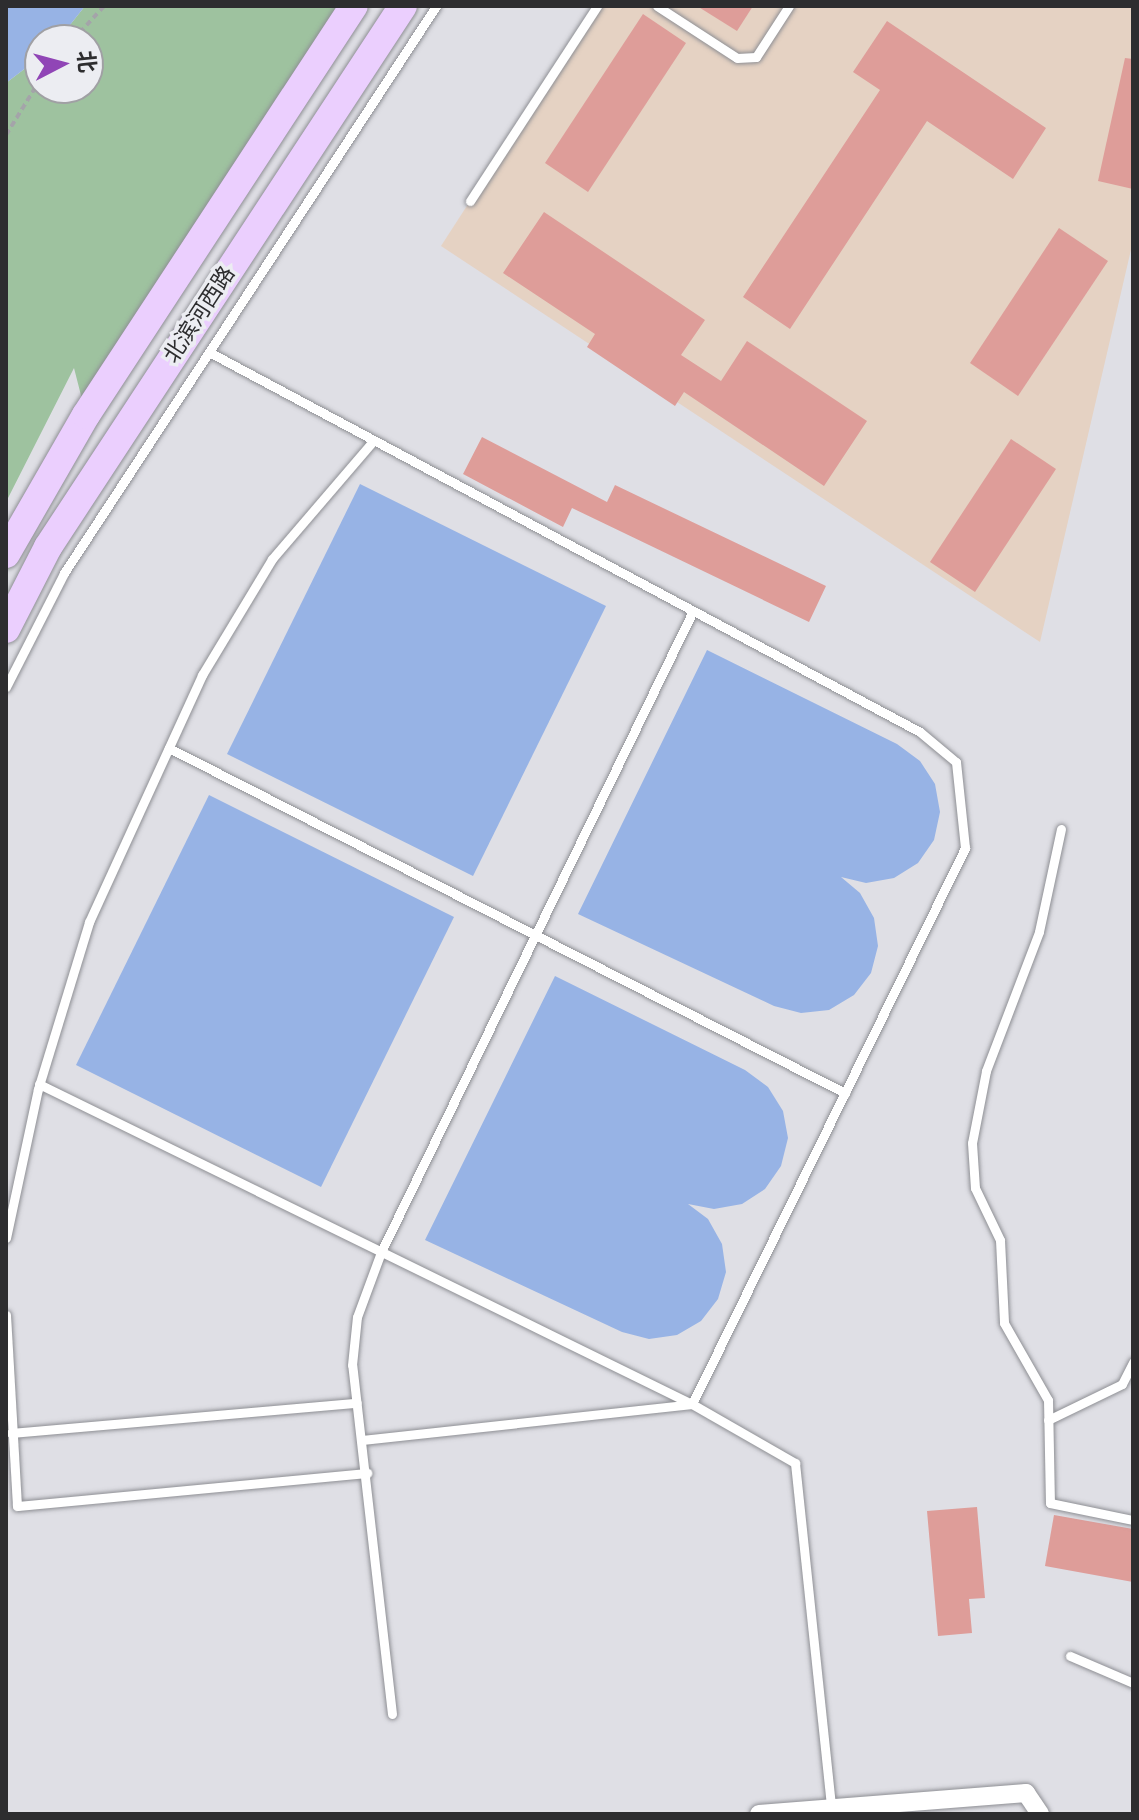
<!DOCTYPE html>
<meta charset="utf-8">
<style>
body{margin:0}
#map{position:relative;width:1139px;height:1820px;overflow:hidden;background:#dfdfe5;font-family:"Alegreya Sans","Noto Sans SC",sans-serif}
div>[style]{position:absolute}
.industrial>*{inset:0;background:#e5d2c3}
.green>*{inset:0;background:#9ec29f}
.water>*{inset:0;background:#97b3e5}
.building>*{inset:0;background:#de9d99}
.path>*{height:4px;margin-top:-2px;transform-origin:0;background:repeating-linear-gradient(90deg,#a4a4a9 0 6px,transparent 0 10px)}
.roads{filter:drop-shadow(0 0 2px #8e8f94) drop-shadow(0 0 2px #8e8f94)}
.lane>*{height:9px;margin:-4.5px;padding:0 4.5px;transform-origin:4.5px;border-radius:4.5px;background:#fff}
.street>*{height:18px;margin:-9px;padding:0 9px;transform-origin:9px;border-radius:9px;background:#fff}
.primary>*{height:28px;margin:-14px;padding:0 14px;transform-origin:14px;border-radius:14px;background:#ebcffe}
span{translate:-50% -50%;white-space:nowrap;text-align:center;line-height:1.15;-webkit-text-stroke:7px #ecedf2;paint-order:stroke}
.street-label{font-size:22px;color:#2d2d2f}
.frame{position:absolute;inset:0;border:8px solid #2d2d2f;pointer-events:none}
.north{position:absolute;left:24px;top:24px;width:80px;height:80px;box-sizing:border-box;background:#ecedf2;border:2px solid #a0a0a4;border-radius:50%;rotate:84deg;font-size:22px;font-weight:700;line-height:32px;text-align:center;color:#2d2d2f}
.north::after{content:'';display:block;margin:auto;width:28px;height:36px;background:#9045b6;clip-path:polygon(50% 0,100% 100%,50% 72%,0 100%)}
</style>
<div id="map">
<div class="industrial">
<i style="clip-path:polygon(596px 6px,1133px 6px,1133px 241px,1040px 642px,441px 246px)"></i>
</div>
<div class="green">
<i style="clip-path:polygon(85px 6px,354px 6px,86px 415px,74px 368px,6px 502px,6px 83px,40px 57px,40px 88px,88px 88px,88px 40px,58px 40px)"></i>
</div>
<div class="water">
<i style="clip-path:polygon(6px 6px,85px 6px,58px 40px,40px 40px,40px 57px,6px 83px)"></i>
<i style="clip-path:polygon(360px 484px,606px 606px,473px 876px,227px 754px)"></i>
<i style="clip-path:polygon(707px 650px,897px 744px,920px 761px,935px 784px,940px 812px,934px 840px,918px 863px,894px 878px,866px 883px,841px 877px,860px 893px,874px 918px,878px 946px,871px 973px,854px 995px,829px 1010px,801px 1013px,774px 1006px,578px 914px)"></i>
<i style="clip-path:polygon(209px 795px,454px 917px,321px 1187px,76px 1065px)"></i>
<i style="clip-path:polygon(555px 976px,745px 1070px,768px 1087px,783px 1111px,788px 1138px,781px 1166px,765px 1189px,742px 1204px,714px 1209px,688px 1204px,708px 1219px,722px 1244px,726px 1272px,718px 1299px,701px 1321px,677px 1335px,649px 1339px,622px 1332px,425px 1240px)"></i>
</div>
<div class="building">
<i style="clip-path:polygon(697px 6px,753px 6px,737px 31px)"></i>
<i style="clip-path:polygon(643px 14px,686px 43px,588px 192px,545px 163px)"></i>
<i style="clip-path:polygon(887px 21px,1046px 128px,1013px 179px,927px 121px,790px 329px,743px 297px,880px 90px,853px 72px)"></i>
<i style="clip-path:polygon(1125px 58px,1133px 59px,1133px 189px,1098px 181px)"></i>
<i style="clip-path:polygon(544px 212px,705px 320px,681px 355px,721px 381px,747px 341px,867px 421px,824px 486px,684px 392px,675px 406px,587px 347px,595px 334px,503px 273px)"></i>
<i style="clip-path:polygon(1059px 228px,1108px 261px,1018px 396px,970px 363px)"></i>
<i style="clip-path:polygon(482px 437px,607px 502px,615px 485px,826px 586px,809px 622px,572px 508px,563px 527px,463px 474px)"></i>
<i style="clip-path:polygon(1011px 439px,1056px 469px,975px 592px,930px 562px)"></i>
<i style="clip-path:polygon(977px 1507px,985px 1598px,969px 1599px,972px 1633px,938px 1636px,927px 1511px)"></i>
<i style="clip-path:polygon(1054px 1515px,1133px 1529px,1133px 1582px,1045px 1566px)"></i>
</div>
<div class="path">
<i style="left:73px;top:40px;width:46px;rotate:-47.6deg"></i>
<i style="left:6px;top:135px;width:65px;rotate:-58.3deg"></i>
</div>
<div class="roads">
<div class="lane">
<i style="left:657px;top:6px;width:95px;rotate:33deg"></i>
<i style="left:737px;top:58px;width:19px;rotate:-3deg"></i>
<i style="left:756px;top:57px;width:61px;rotate:-57.1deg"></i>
<i style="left:470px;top:201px;width:233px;rotate:-56.9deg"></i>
<i style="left:209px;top:352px;width:806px;rotate:28.12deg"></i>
<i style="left:920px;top:732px;width:47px;rotate:39.8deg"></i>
<i style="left:956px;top:762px;width:86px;rotate:84deg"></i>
<i style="left:965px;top:848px;width:619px;rotate:116.15deg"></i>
<i style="left:6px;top:687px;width:128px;rotate:-63deg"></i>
<i style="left:64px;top:573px;width:678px;rotate:-56.73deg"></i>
<i style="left:169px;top:748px;width:759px;rotate:27.04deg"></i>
<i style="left:1061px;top:829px;width:105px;rotate:102.1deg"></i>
<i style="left:1039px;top:932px;width:149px;rotate:110.9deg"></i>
<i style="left:986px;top:1071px;width:73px;rotate:101deg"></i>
<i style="left:972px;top:1143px;width:45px;rotate:86.2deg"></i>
<i style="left:975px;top:1188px;width:58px;rotate:64.3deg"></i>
<i style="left:1000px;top:1240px;width:83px;rotate:87.2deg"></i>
<i style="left:1004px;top:1323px;width:89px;rotate:60.3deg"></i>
<i style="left:1048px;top:1400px;width:103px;rotate:88.9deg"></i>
<i style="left:1050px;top:1503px;width:85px;rotate:11.6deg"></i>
<i style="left:39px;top:1084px;width:727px;rotate:26.11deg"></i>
<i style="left:692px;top:1404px;width:119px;rotate:29.8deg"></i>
<i style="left:795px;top:1463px;width:347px;rotate:84deg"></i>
<i style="left:6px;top:1238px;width:152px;rotate:-77.9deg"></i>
<i style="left:38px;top:1089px;width:175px;rotate:-73deg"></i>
<i style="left:89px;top:922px;width:272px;rotate:-65.4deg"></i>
<i style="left:202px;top:675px;width:135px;rotate:-58.9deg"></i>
<i style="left:272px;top:559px;width:155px;rotate:-49.4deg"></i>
<i style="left:6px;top:1315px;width:191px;rotate:86.7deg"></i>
<i style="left:17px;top:1506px;width:352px;rotate:-5.4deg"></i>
<i style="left:1048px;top:1420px;width:82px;rotate:-25.9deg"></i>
<i style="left:1122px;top:1384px;width:25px;rotate:-63deg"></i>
<i style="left:11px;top:1433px;width:347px;rotate:-5deg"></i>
<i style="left:362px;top:1440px;width:332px;rotate:-6.2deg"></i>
<i style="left:1070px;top:1656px;width:69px;rotate:23.2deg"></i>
<i style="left:392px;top:1714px;width:351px;rotate:-96.5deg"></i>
<i style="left:352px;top:1365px;width:48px;rotate:-84.1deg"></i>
<i style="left:357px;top:1317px;width:69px;rotate:-69.7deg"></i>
<i style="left:381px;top:1252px;width:713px;rotate:-64.05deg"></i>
</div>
<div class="street">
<i style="left:759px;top:1814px;width:268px;rotate:-4.5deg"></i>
<i style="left:1026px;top:1793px;width:25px;rotate:56deg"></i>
</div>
<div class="primary">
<i style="left:6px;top:554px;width:160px;rotate:-60.1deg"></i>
<i style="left:86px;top:415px;width:489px;rotate:-56.8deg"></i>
<i style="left:6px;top:629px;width:92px;rotate:-62.9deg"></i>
<i style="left:48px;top:547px;width:647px;rotate:-56.73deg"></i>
</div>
</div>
<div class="street-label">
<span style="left:200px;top:315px;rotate:-57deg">北滨河西路</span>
</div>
<div class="frame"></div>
<div class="north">北</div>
</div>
